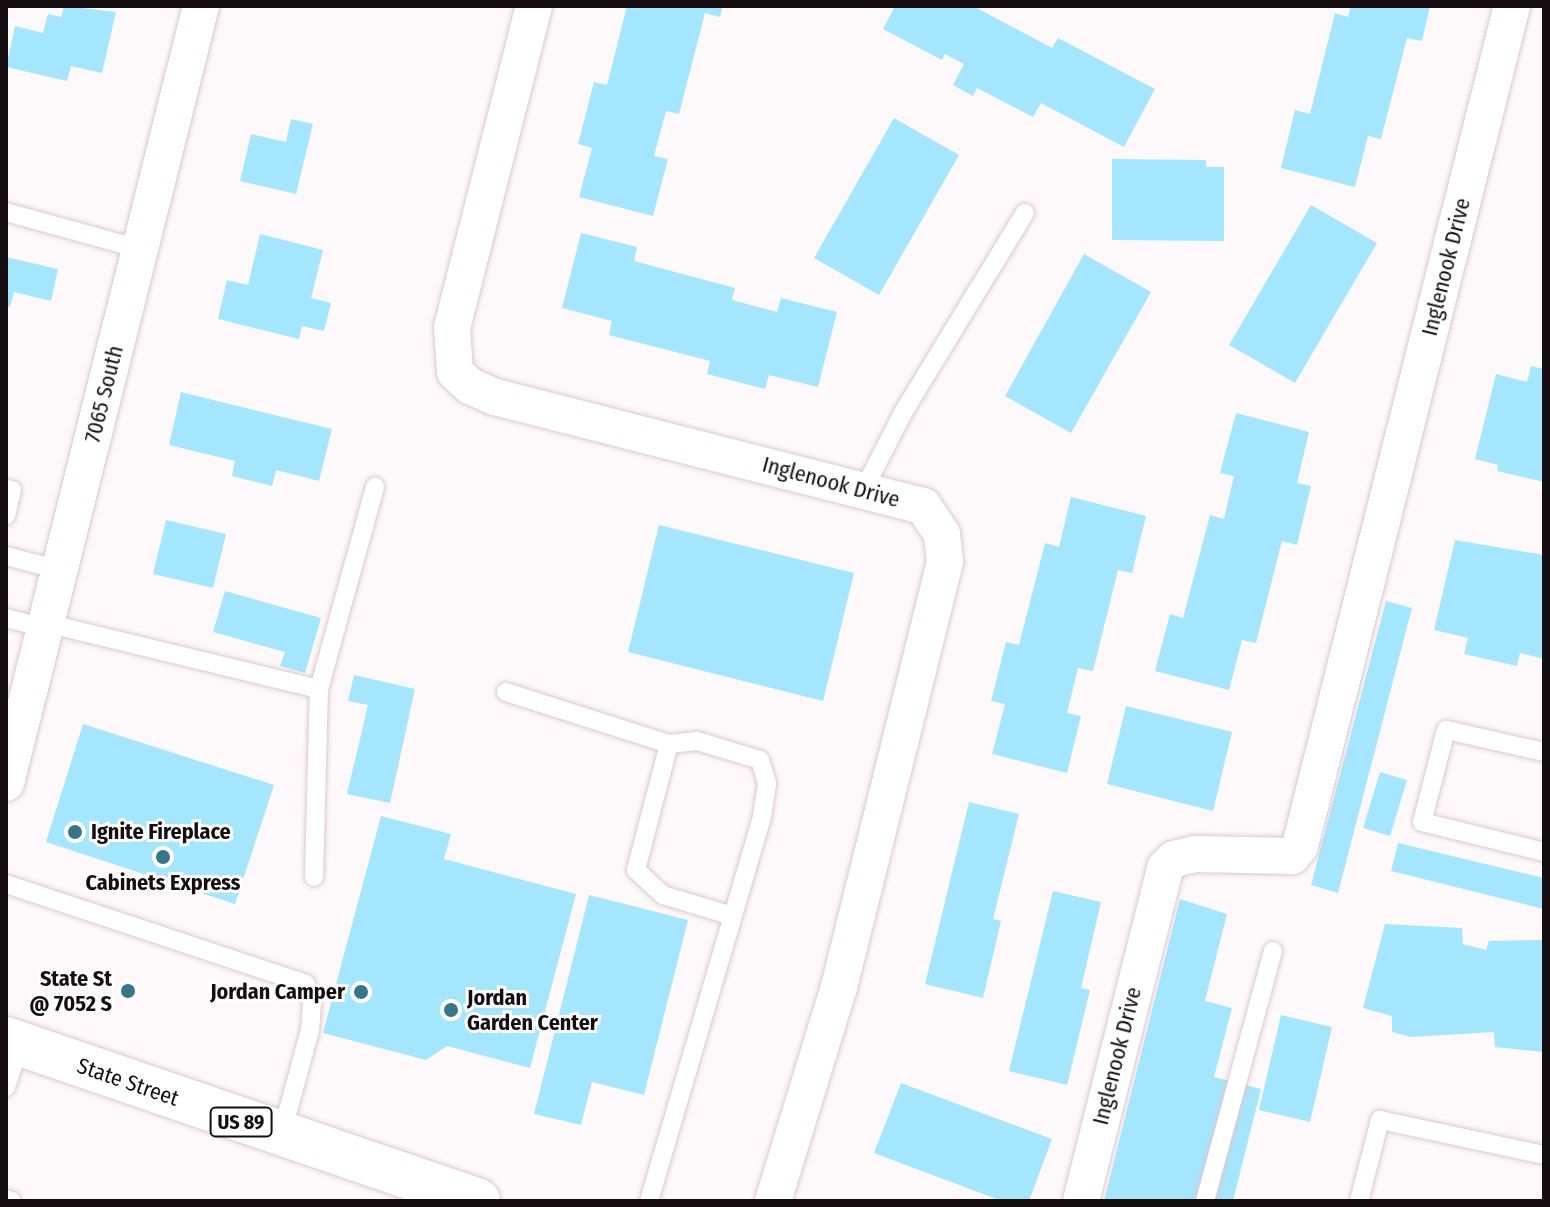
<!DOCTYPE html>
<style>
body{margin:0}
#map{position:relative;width:1550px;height:1207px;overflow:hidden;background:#fdf8fa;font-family:"Fira Sans Condensed",sans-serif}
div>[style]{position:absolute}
.building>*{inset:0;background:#a4e6fe}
.roads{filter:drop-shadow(0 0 2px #ddc8ce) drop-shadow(0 0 2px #ddc8ce)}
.lane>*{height:18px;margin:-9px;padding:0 9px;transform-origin:9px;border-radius:9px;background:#fff}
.street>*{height:36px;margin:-18px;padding:0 18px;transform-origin:18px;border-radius:18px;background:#fff}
.primary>*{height:44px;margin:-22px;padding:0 22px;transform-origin:22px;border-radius:22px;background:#fff}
.dots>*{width:22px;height:22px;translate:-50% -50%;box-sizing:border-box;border:4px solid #fff;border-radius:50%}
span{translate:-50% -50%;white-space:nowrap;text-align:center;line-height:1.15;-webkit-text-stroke:6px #fff;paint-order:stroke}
.shield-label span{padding:2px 6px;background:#fff;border:2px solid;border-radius:6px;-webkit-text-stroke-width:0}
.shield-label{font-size:20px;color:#150e10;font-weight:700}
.street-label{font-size:22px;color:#150e10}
.poi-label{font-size:22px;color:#150e10;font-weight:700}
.left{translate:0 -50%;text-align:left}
.right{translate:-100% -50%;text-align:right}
.frame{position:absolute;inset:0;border:8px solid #150e10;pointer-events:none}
</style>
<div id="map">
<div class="building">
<i style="clip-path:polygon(64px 6px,116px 12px,102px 73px,71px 66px,67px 81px,6px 67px,15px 26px,43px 33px,48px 14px,61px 17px)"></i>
<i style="clip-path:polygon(627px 6px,723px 6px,720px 17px,705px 13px,679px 114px,666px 111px,654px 156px,668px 159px,653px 216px,579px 197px,592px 148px,578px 144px,594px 82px,607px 85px)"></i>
<i style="clip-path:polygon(895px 6px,973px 6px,1052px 48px,1058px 38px,1155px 89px,1124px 147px,1041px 103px,1033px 117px,977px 88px,973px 96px,953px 85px,964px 64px,945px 54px,942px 60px,883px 29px)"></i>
<i style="clip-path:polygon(1351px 6px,1430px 6px,1422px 41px,1407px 38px,1381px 139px,1368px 136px,1355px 187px,1281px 168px,1295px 110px,1310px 114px,1335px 13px,1348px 17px)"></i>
<i style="clip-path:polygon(894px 118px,959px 155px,879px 295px,814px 258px)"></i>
<i style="clip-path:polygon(291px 119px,313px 124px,296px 194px,240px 181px,251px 134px,286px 142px)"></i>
<i style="clip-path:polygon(1112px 159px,1206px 160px,1206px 167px,1224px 167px,1224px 241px,1112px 240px)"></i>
<i style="clip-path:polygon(1311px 205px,1377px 243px,1295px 383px,1229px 345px)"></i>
<i style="clip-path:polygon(581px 233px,637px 247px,634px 261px,735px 288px,732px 300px,777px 312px,781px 298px,837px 312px,818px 387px,769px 375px,765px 389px,707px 374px,710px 361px,609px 335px,612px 321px,562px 308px)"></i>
<i style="clip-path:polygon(260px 234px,323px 250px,311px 298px,331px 303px,324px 331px,302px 326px,299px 339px,218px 319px,227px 280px,248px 285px)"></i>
<i style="clip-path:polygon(1084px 254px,1151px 292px,1071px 433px,1005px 396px)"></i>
<i style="clip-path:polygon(6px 257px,58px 269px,51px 301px,14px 292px,10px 307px,6px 306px)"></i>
<i style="clip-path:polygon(1531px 366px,1544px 369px,1544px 482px,1497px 471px,1498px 465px,1475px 459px,1496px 374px,1527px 382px)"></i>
<i style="clip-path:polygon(181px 392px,332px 429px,319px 481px,276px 470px,272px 486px,232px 476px,235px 461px,169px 445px)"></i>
<i style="clip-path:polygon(1236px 413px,1309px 432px,1297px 483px,1311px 486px,1297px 545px,1282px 541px,1256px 643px,1242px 640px,1229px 690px,1155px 671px,1170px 614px,1183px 618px,1210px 515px,1224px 519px,1234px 476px,1220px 473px)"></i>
<i style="clip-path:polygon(1071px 497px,1146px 516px,1132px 573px,1118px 570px,1093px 671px,1078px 668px,1067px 713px,1081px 716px,1067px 773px,992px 754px,1005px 704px,991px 701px,1006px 642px,1019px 645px,1045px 543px,1059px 547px)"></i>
<i style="clip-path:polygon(166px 520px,226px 534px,213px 588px,153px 574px)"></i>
<i style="clip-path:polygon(659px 525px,854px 573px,823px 701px,628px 652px)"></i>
<i style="clip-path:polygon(1455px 540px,1544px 555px,1544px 659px,1520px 653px,1517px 666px,1464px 654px,1468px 638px,1434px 630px)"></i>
<i style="clip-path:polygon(225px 591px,321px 618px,305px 673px,280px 666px,285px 652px,213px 632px)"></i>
<i style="clip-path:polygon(1386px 601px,1412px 608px,1338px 893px,1311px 885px)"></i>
<i style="clip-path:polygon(354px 675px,415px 689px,390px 803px,347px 794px,368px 705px,348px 701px)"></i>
<i style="clip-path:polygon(1126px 706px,1232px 732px,1213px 811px,1107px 784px)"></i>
<i style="clip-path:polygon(83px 724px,274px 785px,235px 904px,46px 842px)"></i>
<i style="clip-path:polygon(1380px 772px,1407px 780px,1390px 836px,1363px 828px)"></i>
<i style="clip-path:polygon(969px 802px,1019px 814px,993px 919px,1001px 921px,983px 998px,925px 984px)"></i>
<i style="clip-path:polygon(381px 816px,451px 834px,444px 859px,576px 894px,530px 1068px,447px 1046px,426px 1060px,323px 1033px)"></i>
<i style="clip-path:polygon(1398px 843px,1544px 878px,1544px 909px,1391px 871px)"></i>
<i style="clip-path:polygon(1053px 891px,1101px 902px,1081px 988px,1090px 990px,1067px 1085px,1009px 1071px)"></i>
<i style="clip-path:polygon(589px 895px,688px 920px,644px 1095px,592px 1082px,581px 1125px,534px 1114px)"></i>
<i style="clip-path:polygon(1180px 899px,1227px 914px,1205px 1001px,1232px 1008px,1214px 1077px,1261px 1089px,1233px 1201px,1104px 1201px)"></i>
<i style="clip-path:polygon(1385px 924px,1462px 928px,1463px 944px,1486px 950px,1489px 941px,1544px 940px,1544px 1052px,1495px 1047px,1494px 1032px,1411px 1037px,1392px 1032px,1392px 1016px,1363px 1008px)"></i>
<i style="clip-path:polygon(1281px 1015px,1332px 1027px,1310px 1122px,1259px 1110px)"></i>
<i style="clip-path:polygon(901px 1083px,1052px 1139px,1029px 1201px,1002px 1201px,874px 1153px)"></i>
</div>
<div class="roads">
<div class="lane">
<i style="left:6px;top:212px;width:139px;rotate:15.4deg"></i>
<i style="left:6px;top:489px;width:6px;rotate:9deg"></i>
<i style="left:12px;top:490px;width:26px;rotate:103deg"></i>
<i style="left:864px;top:489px;width:88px;rotate:-62.9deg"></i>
<i style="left:904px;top:411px;width:232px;rotate:-58.6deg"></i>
<i style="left:6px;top:556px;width:55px;rotate:14.8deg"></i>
<i style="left:6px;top:618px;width:40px;rotate:14.4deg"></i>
<i style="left:46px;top:623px;width:281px;rotate:13.6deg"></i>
<i style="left:506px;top:692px;width:171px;rotate:17.7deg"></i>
<i style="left:1544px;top:752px;width:100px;rotate:-167.3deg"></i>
<i style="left:1446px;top:730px;width:95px;rotate:104.6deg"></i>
<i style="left:1422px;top:822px;width:126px;rotate:13.8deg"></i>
<i style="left:314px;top:877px;width:188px;rotate:-88.5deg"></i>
<i style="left:319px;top:689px;width:210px;rotate:-74.5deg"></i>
<i style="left:6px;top:884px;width:316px;rotate:18.4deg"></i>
<i style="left:306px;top:984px;width:20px;rotate:72deg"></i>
<i style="left:312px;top:1003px;width:27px;rotate:94deg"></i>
<i style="left:310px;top:1030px;width:110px;rotate:105.3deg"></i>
<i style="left:6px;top:1087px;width:45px;rotate:-72deg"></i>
<i style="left:6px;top:1199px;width:6px;rotate:18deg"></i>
<i style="left:649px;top:1201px;width:401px;rotate:-73.6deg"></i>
<i style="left:762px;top:816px;width:33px;rotate:-81deg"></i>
<i style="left:767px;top:783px;width:24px;rotate:-107deg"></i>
<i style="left:760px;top:760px;width:66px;rotate:-163.2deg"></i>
<i style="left:697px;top:741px;width:28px;rotate:174deg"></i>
<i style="left:669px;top:744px;width:130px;rotate:104.7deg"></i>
<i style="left:636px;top:870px;width:37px;rotate:43deg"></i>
<i style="left:663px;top:895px;width:72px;rotate:16.9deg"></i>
<i style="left:1205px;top:1201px;width:259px;rotate:-74.8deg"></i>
<i style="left:1359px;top:1201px;width:84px;rotate:-75.5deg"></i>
<i style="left:1380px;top:1120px;width:168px;rotate:12deg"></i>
</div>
<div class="street">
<i style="left:534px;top:6px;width:332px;rotate:104.3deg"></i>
<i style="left:452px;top:328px;width:44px;rotate:86.1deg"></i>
<i style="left:455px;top:372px;width:21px;rotate:43deg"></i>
<i style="left:470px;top:386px;width:27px;rotate:24deg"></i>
<i style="left:495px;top:397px;width:442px;rotate:14.3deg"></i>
<i style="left:923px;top:506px;width:34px;rotate:56deg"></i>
<i style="left:942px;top:534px;width:28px;rotate:84deg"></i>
<i style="left:945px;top:562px;width:441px;rotate:104deg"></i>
<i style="left:838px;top:990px;width:221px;rotate:107.1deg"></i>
<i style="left:6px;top:783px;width:801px;rotate:-75.91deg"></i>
<i style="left:1081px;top:1201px;width:343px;rotate:-75.8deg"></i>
<i style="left:1165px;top:868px;width:13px;rotate:-45deg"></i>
<i style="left:1174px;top:859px;width:22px;rotate:-13deg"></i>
<i style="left:1195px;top:854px;width:97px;rotate:1.2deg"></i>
<i style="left:1292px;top:856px;width:13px;rotate:-51deg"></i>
<i style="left:1300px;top:846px;width:866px;rotate:-75.84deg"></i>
</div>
<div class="primary">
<i style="left:6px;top:1039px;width:499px;rotate:18.9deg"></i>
</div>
</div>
<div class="dots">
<i style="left:75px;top:832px;background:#36758a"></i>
<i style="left:163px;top:857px;background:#36758a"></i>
<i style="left:128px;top:991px;background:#36758a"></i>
<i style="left:361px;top:992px;background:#36758a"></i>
<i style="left:451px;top:1010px;background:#36758a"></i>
</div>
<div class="shield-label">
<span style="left:241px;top:1122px">US 89</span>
</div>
<div class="street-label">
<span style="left:1446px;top:267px;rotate:-76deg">Inglenook Drive</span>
<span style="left:104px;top:394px;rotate:-76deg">7065 South</span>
<span style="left:831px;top:482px;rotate:15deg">Inglenook Drive</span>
<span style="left:1117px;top:1056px;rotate:-76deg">Inglenook Drive</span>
<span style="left:128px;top:1082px;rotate:19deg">State Street</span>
</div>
<div class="poi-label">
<span class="left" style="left:91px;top:832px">Ignite Fireplace</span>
<span style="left:163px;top:883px">Cabinets Express</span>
<span class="right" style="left:112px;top:991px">State St<br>@ 7052 S</span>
<span class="right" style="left:345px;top:992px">Jordan Camper</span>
<span class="left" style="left:467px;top:1010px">Jordan<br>Garden Center</span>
</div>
<div class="frame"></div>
</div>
